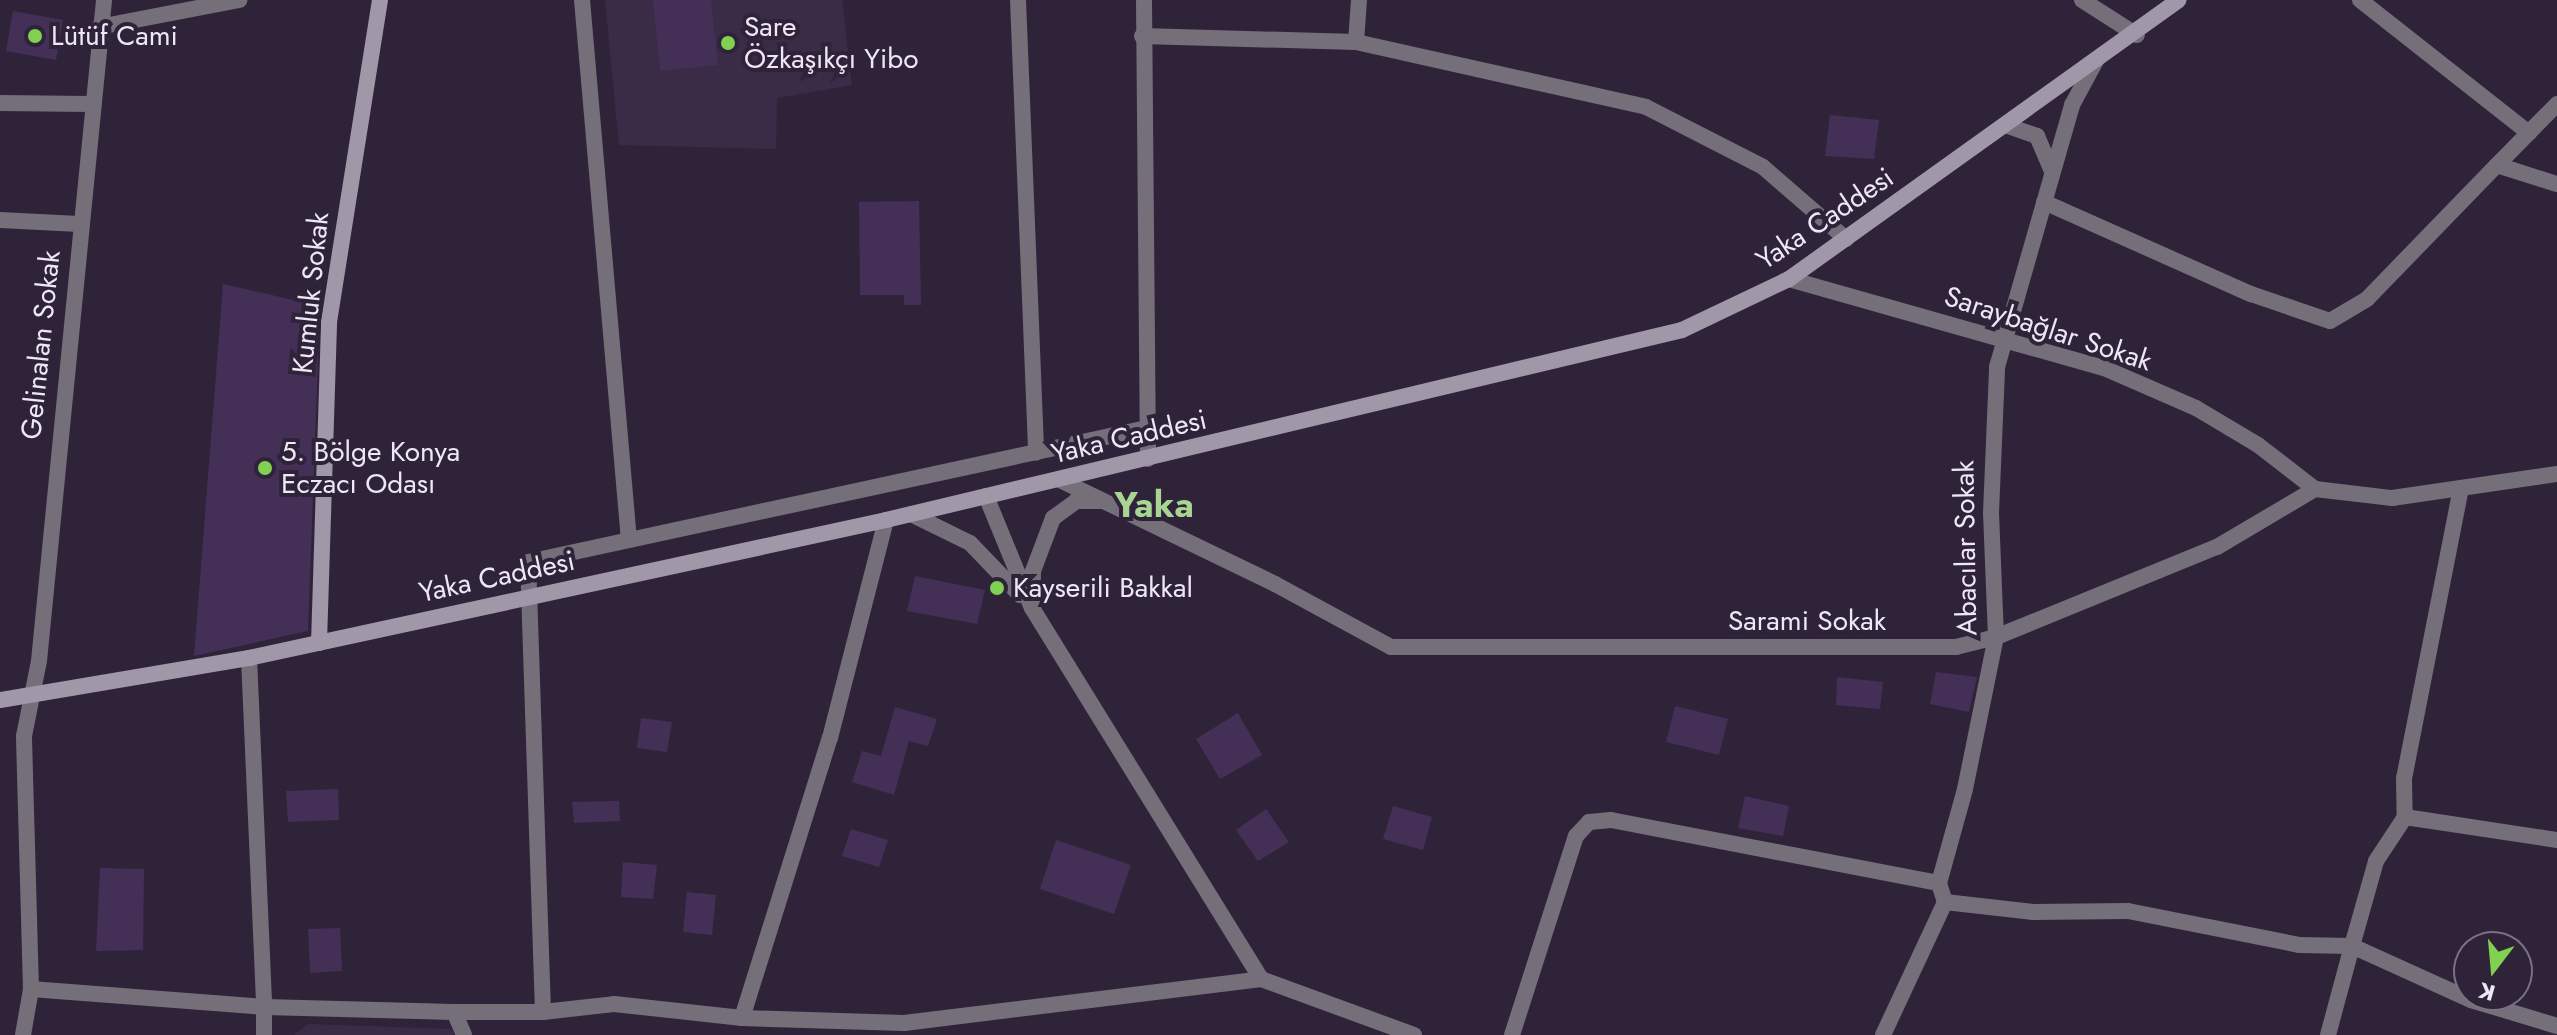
<!DOCTYPE html>
<meta charset="utf-8">
<style>
body{margin:0}
#map{position:relative;width:2557px;height:1035px;overflow:hidden;background:#2f2339;font-family:Jost,sans-serif}
div>[style]{position:absolute}
.built>*{inset:0;background:#3a2c47}
.building>*{inset:0;background:#443056}
.street>*{height:16px;margin:-8px;padding:0 8px;transform-origin:8px;border-radius:8px;background:#756f7a}
.secondary>*{height:16px;margin:-8px;padding:0 8px;transform-origin:8px;border-radius:8px;background:#a097a9}
.dots>*{width:22px;height:22px;translate:-50% -50%;box-sizing:border-box;border:4px solid #2f2339;border-radius:50%}
span{translate:-50% -50%;white-space:nowrap;text-align:center;line-height:1.15;-webkit-text-stroke:8px #2f2339;paint-order:stroke}
.poi-label{font-size:28px;color:#eee7f5}
.left{translate:0 -50%;text-align:left}
.street-label{font-size:28px;color:#eee7f5}
.district-label{font-size:36px;color:#a9d593;font-weight:700}
.north{position:absolute;left:2453px;top:931px;width:80px;height:80px;box-sizing:border-box;background:#2f2339;border:2px solid #7b7184;border-radius:50%;rotate:196deg;font-size:22px;font-weight:700;line-height:32px;text-align:center;color:#eee7f5}
.north::after{content:'';display:block;margin:auto;width:28px;height:36px;background:#80d051;clip-path:polygon(50% 0,100% 100%,50% 72%,0 100%)}
</style>
<div id="map">
<div class="built">
<i style="clip-path:polygon(605px 0,842px 0,852px 85px,777px 98px,776px 149px,619px 145px)"></i>
<i style="clip-path:polygon(308px 1024px,451px 1029px,454px 1035px,294px 1035px)"></i>
</div>
<div class="building">
<i style="clip-path:polygon(653px 0,711px 0,718px 65px,660px 71px)"></i>
<i style="clip-path:polygon(13px 11px,63px 20px,56px 60px,6px 51px)"></i>
<i style="clip-path:polygon(1830px 115px,1879px 120px,1874px 159px,1825px 156px)"></i>
<i style="clip-path:polygon(919px 201px,921px 305px,904px 305px,904px 295px,860px 295px,859px 202px)"></i>
<i style="clip-path:polygon(223px 284px,320px 306px,308px 631px,194px 656px)"></i>
<i style="clip-path:polygon(915px 576px,985px 590px,977px 624px,907px 611px)"></i>
<i style="clip-path:polygon(1936px 672px,1977px 677px,1969px 712px,1930px 704px)"></i>
<i style="clip-path:polygon(1837px 677px,1883px 682px,1880px 709px,1836px 705px)"></i>
<i style="clip-path:polygon(1675px 706px,1728px 719px,1719px 755px,1666px 742px)"></i>
<i style="clip-path:polygon(895px 707px,937px 719px,928px 746px,909px 741px,894px 795px,852px 782px,862px 751px,881px 756px)"></i>
<i style="clip-path:polygon(1238px 713px,1262px 755px,1220px 779px,1196px 739px)"></i>
<i style="clip-path:polygon(641px 718px,672px 722px,667px 752px,637px 748px)"></i>
<i style="clip-path:polygon(338px 789px,339px 820px,288px 822px,286px 791px)"></i>
<i style="clip-path:polygon(1745px 796px,1789px 806px,1783px 836px,1738px 828px)"></i>
<i style="clip-path:polygon(619px 801px,620px 821px,574px 823px,572px 802px)"></i>
<i style="clip-path:polygon(1393px 806px,1432px 817px,1423px 850px,1383px 839px)"></i>
<i style="clip-path:polygon(1266px 809px,1289px 842px,1258px 861px,1236px 830px)"></i>
<i style="clip-path:polygon(851px 829px,888px 840px,879px 867px,842px 856px)"></i>
<i style="clip-path:polygon(1056px 840px,1131px 865px,1114px 914px,1040px 889px)"></i>
<i style="clip-path:polygon(623px 862px,657px 865px,653px 899px,621px 897px)"></i>
<i style="clip-path:polygon(100px 868px,144px 869px,143px 950px,96px 951px)"></i>
<i style="clip-path:polygon(687px 892px,716px 895px,712px 935px,683px 932px)"></i>
<i style="clip-path:polygon(340px 928px,342px 971px,310px 973px,308px 929px)"></i>
</div>
<div class="street">
<i style="left:582px;top:0;width:542px;rotate:85.03deg"></i>
<i style="left:1018px;top:0;width:453px;rotate:87.7deg"></i>
<i style="left:1144px;top:0;width:459px;rotate:89.5deg"></i>
<i style="left:1359px;top:0;width:42px;rotate:94.1deg"></i>
<i style="left:1356px;top:42px;width:297px;rotate:12.6deg"></i>
<i style="left:1646px;top:107px;width:131px;rotate:27.1deg"></i>
<i style="left:1763px;top:167px;width:110px;rotate:40.9deg"></i>
<i style="left:2082px;top:0;width:65px;rotate:32.5deg"></i>
<i style="left:2360px;top:0;width:215px;rotate:38.2deg"></i>
<i style="left:99px;top:27px;width:143px;rotate:-10.9deg"></i>
<i style="left:1142px;top:36px;width:214px;rotate:1.6deg"></i>
<i style="left:0;top:103px;width:90px;rotate:0.6deg"></i>
<i style="left:2557px;top:104px;width:86px;rotate:134.5deg"></i>
<i style="left:2497px;top:165px;width:63px;rotate:17.6deg"></i>
<i style="left:2005px;top:125px;width:34px;rotate:19deg"></i>
<i style="left:2037px;top:136px;width:39px;rotate:67deg"></i>
<i style="left:2044px;top:202px;width:227px;rotate:24deg"></i>
<i style="left:2251px;top:294px;width:83px;rotate:18.9deg"></i>
<i style="left:2330px;top:321px;width:43px;rotate:-30.7deg"></i>
<i style="left:2367px;top:299px;width:187px;rotate:-45.9deg"></i>
<i style="left:0;top:220px;width:79px;rotate:2.9deg"></i>
<i style="left:1789px;top:279px;width:327px;rotate:15.8deg"></i>
<i style="left:2104px;top:368px;width:100px;rotate:23.5deg"></i>
<i style="left:2196px;top:408px;width:72px;rotate:30.8deg"></i>
<i style="left:2258px;top:445px;width:72px;rotate:37.7deg"></i>
<i style="left:1060px;top:480px;width:239px;rotate:25.8deg"></i>
<i style="left:1275px;top:584px;width:132px;rotate:28.5deg"></i>
<i style="left:1391px;top:647px;width:565px"></i>
<i style="left:1956px;top:647px;width:41px;rotate:-14deg"></i>
<i style="left:1996px;top:637px;width:239px;rotate:-22.2deg"></i>
<i style="left:2217px;top:547px;width:114px;rotate:-30.6deg"></i>
<i style="left:2315px;top:489px;width:78px;rotate:6.7deg"></i>
<i style="left:2392px;top:498px;width:167px;rotate:-8.3deg"></i>
<i style="left:2461px;top:488px;width:296px;rotate:101.1deg"></i>
<i style="left:2404px;top:778px;width:39px;rotate:89deg"></i>
<i style="left:2405px;top:817px;width:154px;rotate:8.6deg"></i>
<i style="left:986px;top:496px;width:121px;rotate:67.7deg"></i>
<i style="left:1032px;top:608px;width:436px;rotate:58.3deg"></i>
<i style="left:1261px;top:979px;width:163px;rotate:20.1deg"></i>
<i style="left:911px;top:514px;width:66px;rotate:26.2deg"></i>
<i style="left:970px;top:543px;width:72px;rotate:46.1deg"></i>
<i style="left:1032px;top:603px;width:32px;rotate:-88deg"></i>
<i style="left:1033px;top:571px;width:57px;rotate:-69.3deg"></i>
<i style="left:1053px;top:518px;width:29px;rotate:-36deg"></i>
<i style="left:1076px;top:501px;width:27px"></i>
<i style="left:249px;top:658px;width:349px;rotate:87.5deg"></i>
<i style="left:264px;top:1007px;width:190px;rotate:1.5deg"></i>
<i style="left:1945px;top:902px;width:89px;rotate:6.5deg"></i>
<i style="left:2033px;top:912px;width:95px;rotate:-0.6deg"></i>
<i style="left:2128px;top:911px;width:174px;rotate:11.2deg"></i>
<i style="left:2299px;top:945px;width:53px;rotate:1.1deg"></i>
<i style="left:2352px;top:946px;width:88px;rotate:-74.2deg"></i>
<i style="left:2376px;top:861px;width:53px;rotate:-56.6deg"></i>
<i style="left:31px;top:989px;width:253px;rotate:-91.6deg"></i>
<i style="left:24px;top:736px;width:76px;rotate:-78.7deg"></i>
<i style="left:39px;top:661px;width:664px;rotate:-84.38deg"></i>
<i style="left:543px;top:1012px;width:450px;rotate:-91.9deg"></i>
<i style="left:528px;top:562px;width:633px;rotate:-12.21deg"></i>
<i style="left:742px;top:1018px;width:294px;rotate:-72.6deg"></i>
<i style="left:830px;top:738px;width:225px;rotate:-75.6deg"></i>
<i style="left:23px;top:1035px;width:47px;rotate:-80.1deg"></i>
<i style="left:31px;top:989px;width:234px;rotate:4.4deg"></i>
<i style="left:264px;top:1007px;width:28px;rotate:90deg"></i>
<i style="left:464px;top:1035px;width:25px;rotate:-113deg"></i>
<i style="left:454px;top:1012px;width:89px"></i>
<i style="left:543px;top:1012px;width:71px;rotate:-6.4deg"></i>
<i style="left:614px;top:1004px;width:129px;rotate:6.2deg"></i>
<i style="left:742px;top:1018px;width:162px;rotate:1.8deg"></i>
<i style="left:904px;top:1023px;width:360px;rotate:-7deg"></i>
<i style="left:1512px;top:1035px;width:209px;rotate:-72.2deg"></i>
<i style="left:1576px;top:836px;width:19px;rotate:-47deg"></i>
<i style="left:1589px;top:822px;width:22px;rotate:-5deg"></i>
<i style="left:1611px;top:820px;width:334px;rotate:10.9deg"></i>
<i style="left:1883px;top:1035px;width:147px;rotate:-65deg"></i>
<i style="left:1945px;top:902px;width:20px;rotate:-108deg"></i>
<i style="left:1939px;top:883px;width:98px;rotate:-74.5deg"></i>
<i style="left:1965px;top:789px;width:155px;rotate:-78.5deg"></i>
<i style="left:1996px;top:637px;width:124px;rotate:-92.3deg"></i>
<i style="left:1991px;top:513px;width:146px;rotate:-87.6deg"></i>
<i style="left:1997px;top:367px;width:273px;rotate:-74deg"></i>
<i style="left:2072px;top:105px;width:52px;rotate:-61.5deg"></i>
<i style="left:2328px;top:1035px;width:92px;rotate:-74.9deg"></i>
<i style="left:2352px;top:946px;width:131px;rotate:24.4deg"></i>
<i style="left:2471px;top:1000px;width:90px;rotate:16.8deg"></i>
</div>
<div class="secondary">
<i style="left:319px;top:643px;width:321px;rotate:-88.2deg"></i>
<i style="left:329px;top:322px;width:326px;rotate:-81deg"></i>
<i style="left:0;top:700px;width:253px;rotate:-9.6deg"></i>
<i style="left:249px;top:658px;width:652px;rotate:-12.22deg"></i>
<i style="left:886px;top:520px;width:818px;rotate:-13.42deg"></i>
<i style="left:1682px;top:330px;width:119px;rotate:-25.5deg"></i>
<i style="left:1789px;top:279px;width:479px;rotate:-35.6deg"></i>
</div>
<div class="dots">
<i style="left:35px;top:36px;background:#80d051"></i>
<i style="left:728px;top:43px;background:#80d051"></i>
<i style="left:265px;top:468px;background:#80d051"></i>
<i style="left:997px;top:588px;background:#80d051"></i>
</div>
<div class="poi-label">
<span class="left" style="left:744px;top:43px">Sare<br>Özkaşıkçı Yibo</span>
<span class="left" style="left:51px;top:36px">Lütüf Cami</span>
<span class="left" style="left:281px;top:468px">5. Bölge Konya<br>Eczacı Odası</span>
<span class="left" style="left:1013px;top:588px">Kayserili Bakkal</span>
</div>
<div class="street-label">
<span style="left:1825px;top:219px;rotate:-34deg">Yaka Caddesi</span>
<span style="left:311px;top:293px;rotate:-84deg">Kumluk Sokak</span>
<span style="left:2048px;top:329px;rotate:18deg">Saraybağlar Sokak</span>
<span style="left:41px;top:345px;rotate:-84deg">Gelinalan Sokak</span>
<span style="left:1129px;top:437px;rotate:-13deg">Yaka Caddesi</span>
<span style="left:1966px;top:548px;rotate:-91deg">Abacılar Sokak</span>
<span style="left:497px;top:577px;rotate:-12deg">Yaka Caddesi</span>
<span style="left:1807px;top:621px">Sarami Sokak</span>
</div>
<div class="district-label">
<span style="left:1154px;top:505px">Yaka</span>
</div>
<div class="north">K</div>
</div>
